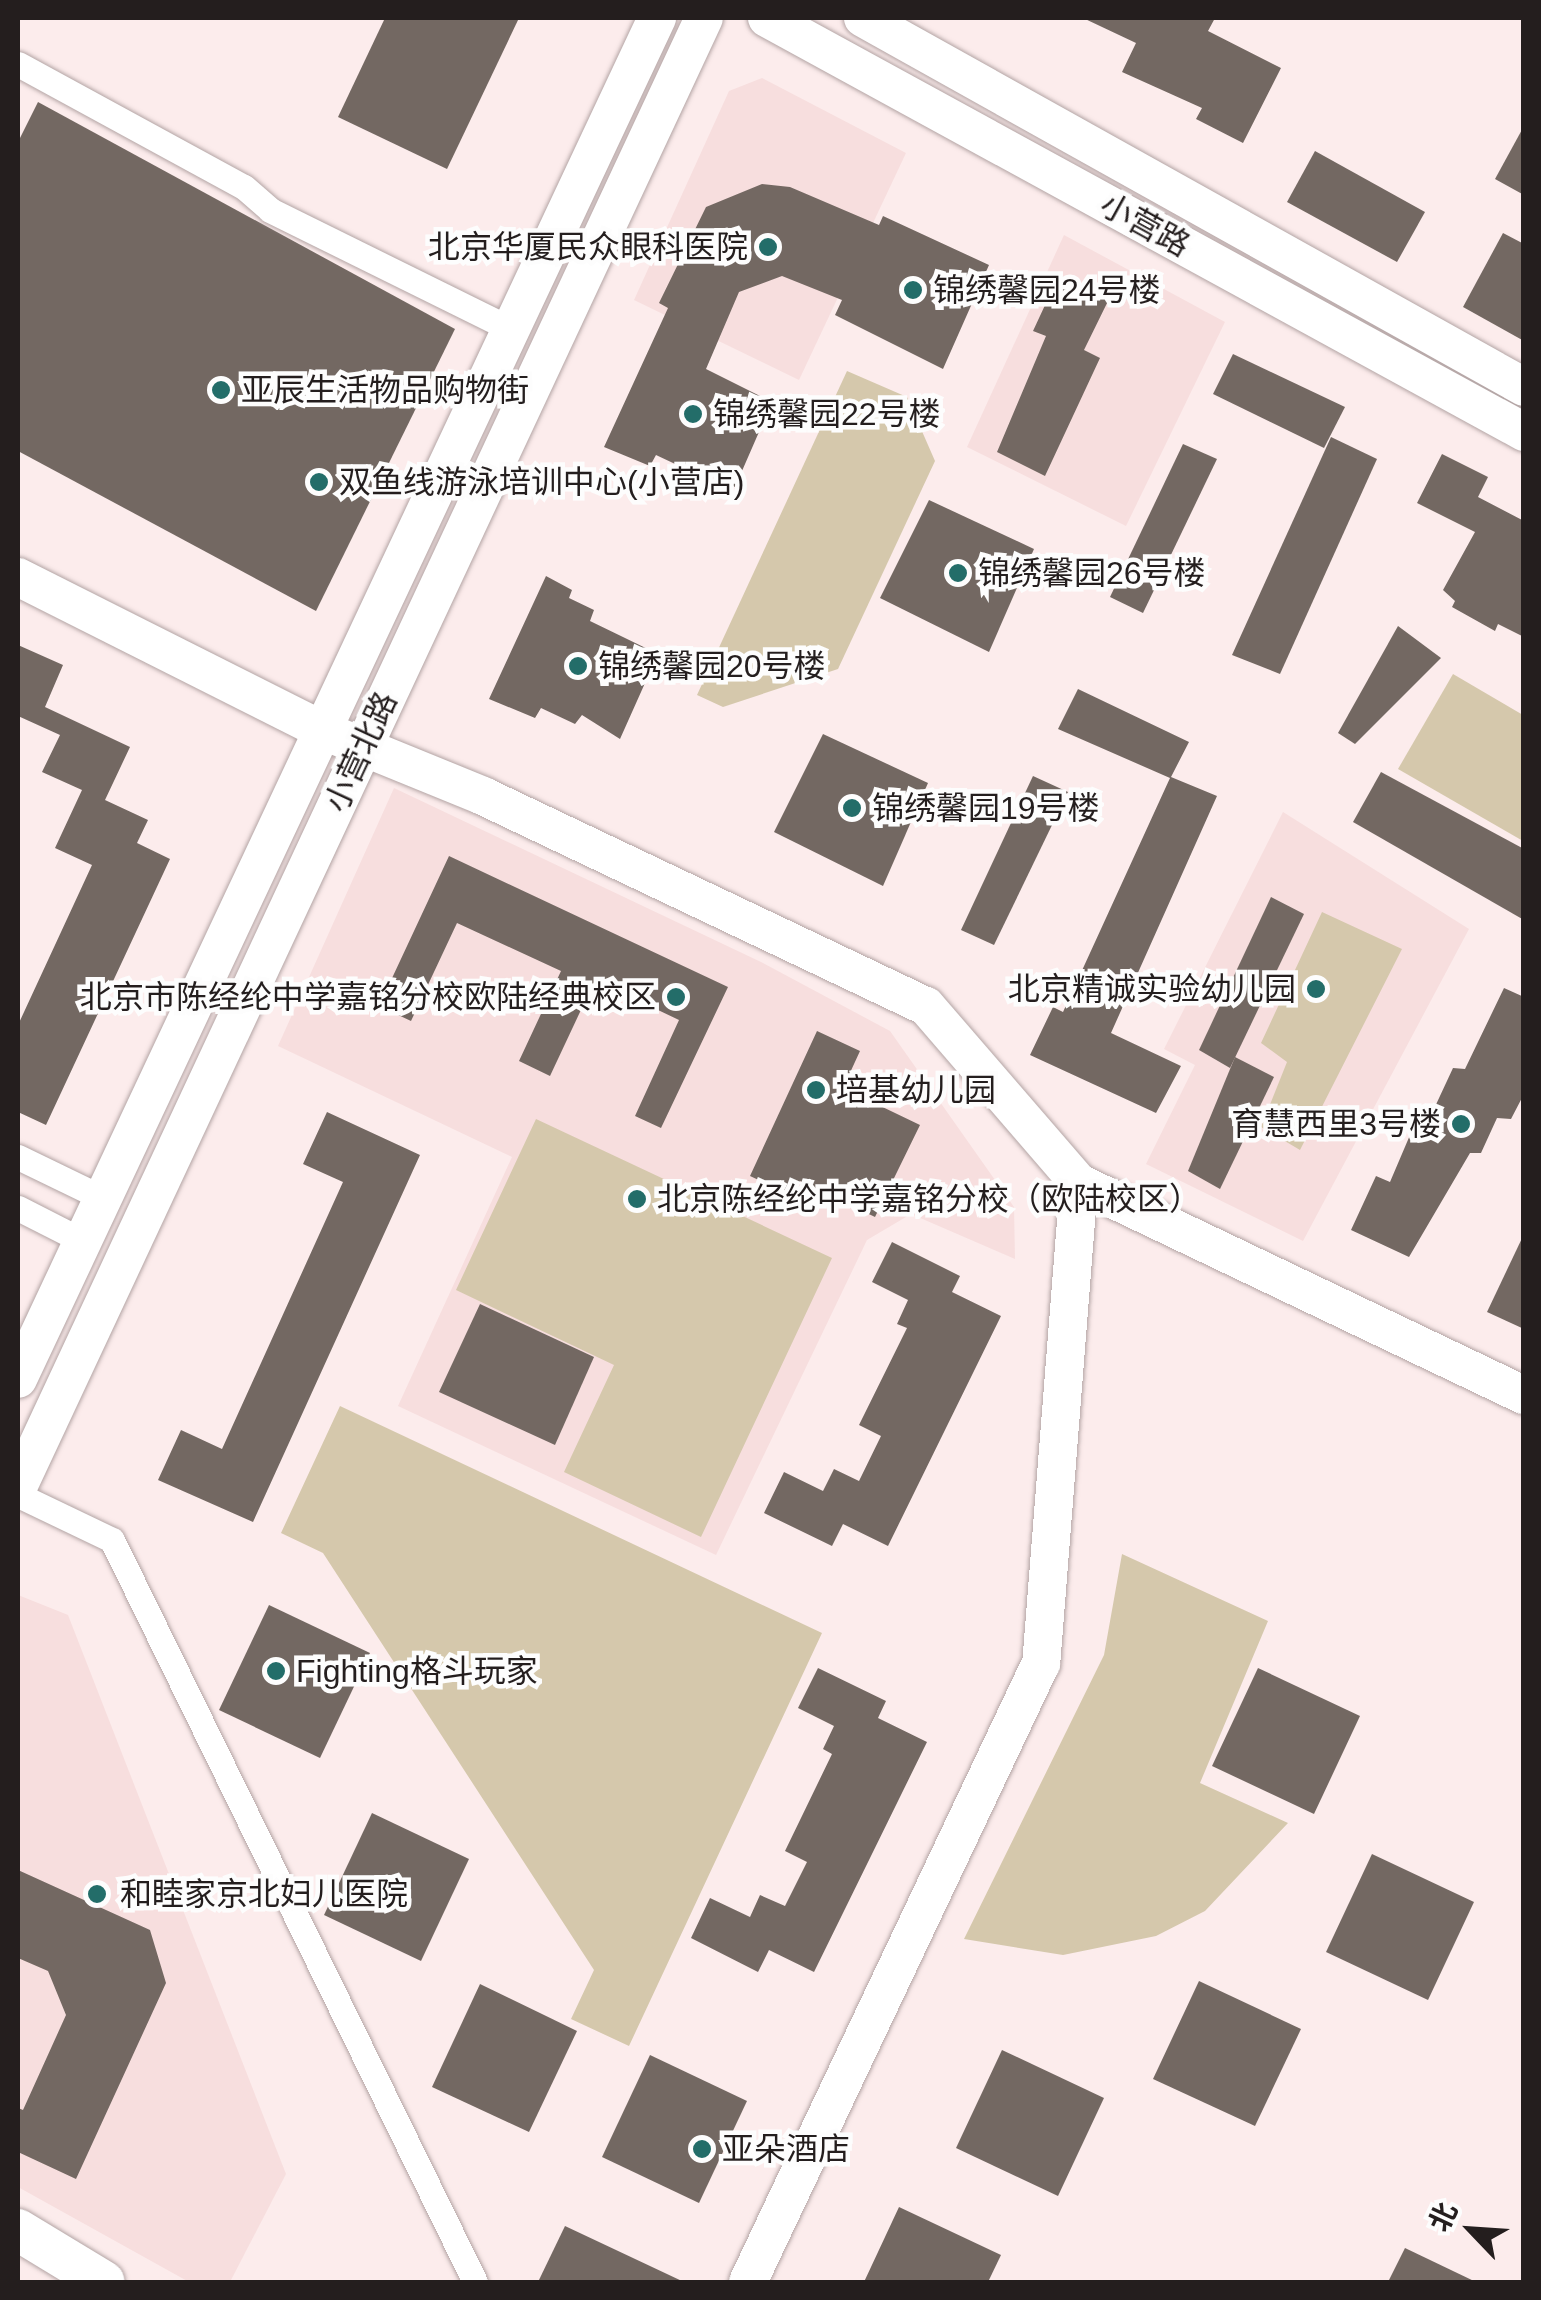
<!DOCTYPE html>
<meta charset="utf-8">
<style>
body{margin:0}
#map{position:relative;width:1541px;height:2300px;overflow:hidden;background:#fcecec;font-family:Helvetica,"Noto Sans SC",sans-serif}
div>[style]{position:absolute}
.built>*{inset:0;background:#f7dede}
.green>*{inset:0;background:#d5c8ac}
.building>*{inset:0;background:#736862}
.roads{filter:drop-shadow(0 0 2px #b3a4a4) drop-shadow(0 0 2px #b3a4a4)}
.street>*{height:25px;margin:-12.5px;padding:0 12.5px;transform-origin:12.5px;border-radius:12.5px;background:#fff}
.secondary>*{height:38px;margin:-19px;padding:0 19px;transform-origin:19px;border-radius:19px;background:#fff}
.primary>*{height:42px;margin:-21px;padding:0 21px;transform-origin:21px;border-radius:21px;background:#fff}
.dots>*{width:28px;height:28px;translate:-50% -50%;box-sizing:border-box;border:5px solid #fdfdfd;border-radius:50%}
span{translate:-50% -50%;white-space:nowrap;text-align:center;line-height:1.15;-webkit-text-stroke:9px #fdfdfd;paint-order:stroke}
.street-label{font-size:32px;color:#241e1e}
.poi-label{font-size:32px;color:#241e1e}
.right{translate:-100% -50%;text-align:right}
.left{translate:0 -50%;text-align:left}
.frame{position:absolute;inset:0;border:20px solid #241e1e;pointer-events:none}
.north{position:absolute;left:1421px;top:2180px;width:100px;height:100px;-webkit-text-stroke:8px #fdfdfd;paint-order:stroke;rotate:295deg;font-size:28px;font-weight:700;line-height:40px;text-align:center;color:#241e1e}
.north::after{content:'';display:block;margin:auto;width:35px;height:45px;background:#241e1e;clip-path:polygon(50% 0,100% 100%,50% 72%,0 100%)}
</style>
<div id="map">
<div class="built">
<i style="clip-path:polygon(762px 78px,906px 153px,799px 380px,634px 300px,729px 91px)"></i>
<i style="clip-path:polygon(1064px 235px,1225px 322px,1126px 526px,967px 447px)"></i>
<i style="clip-path:polygon(394px 788px,761px 962px,890px 1031px,1014px 1207px,1015px 1259px,911px 1214px,867px 1240px,716px 1555px,398px 1406px,512px 1157px,278px 1046px)"></i>
<i style="clip-path:polygon(1283px 812px,1469px 929px,1303px 1241px,1146px 1164px,1195px 1065px,1164px 1049px)"></i>
<i style="clip-path:polygon(18px 1595px,68px 1615px,286px 2174px,230px 2282px,189px 2282px,18px 2187px)"></i>
</div>
<div class="green">
<i style="clip-path:polygon(847px 371px,907px 397px,935px 461px,838px 669px,723px 707px,697px 695px)"></i>
<i style="clip-path:polygon(1453px 674px,1523px 715px,1523px 841px,1398px 769px)"></i>
<i style="clip-path:polygon(1322px 912px,1402px 949px,1300px 1150px,1261px 1127px,1287px 1062px,1261px 1043px)"></i>
<i style="clip-path:polygon(536px 1119px,832px 1258px,701px 1537px,564px 1472px,614px 1365px,456px 1290px)"></i>
<i style="clip-path:polygon(340px 1406px,822px 1633px,629px 2046px,571px 2019px,594px 1970px,323px 1553px,281px 1533px)"></i>
<i style="clip-path:polygon(1122px 1554px,1268px 1621px,1200px 1783px,1288px 1823px,1205px 1911px,1156px 1936px,1063px 1955px,964px 1939px,1104px 1655px)"></i>
</div>
<div class="building">
<i style="clip-path:polygon(385px 18px,519px 18px,447px 169px,338px 117px)"></i>
<i style="clip-path:polygon(1083px 18px,1215px 18px,1208px 31px,1281px 68px,1243px 143px,1196px 119px,1202px 108px,1122px 72px,1136px 43px)"></i>
<i style="clip-path:polygon(38px 102px,455px 329px,316px 611px,18px 451px,18px 142px)"></i>
<i style="clip-path:polygon(1524px 126px,1524px 195px,1495px 179px)"></i>
<i style="clip-path:polygon(1315px 151px,1425px 212px,1397px 262px,1287px 202px)"></i>
<i style="clip-path:polygon(762px 184px,790px 187px,879px 225px,883px 216px,989px 265px,943px 369px,835px 315px,842px 300px,782px 276px,739px 292px,706px 369px,772px 402px,735px 487px,696px 463px,690px 471px,656px 455px,650px 466px,604px 447px,668px 308px,659px 303px,706px 207px)"></i>
<i style="clip-path:polygon(1503px 233px,1524px 244px,1524px 341px,1463px 307px)"></i>
<i style="clip-path:polygon(1059px 275px,1110px 297px,1084px 350px,1100px 358px,1045px 476px,997px 452px,1046px 336px,1033px 331px)"></i>
<i style="clip-path:polygon(1233px 354px,1345px 407px,1324px 448px,1213px 394px)"></i>
<i style="clip-path:polygon(1331px 437px,1377px 459px,1280px 674px,1232px 655px)"></i>
<i style="clip-path:polygon(1183px 444px,1217px 459px,1143px 613px,1110px 597px)"></i>
<i style="clip-path:polygon(1442px 454px,1488px 477px,1478px 497px,1524px 521px,1524px 637px,1498px 624px,1495px 631px,1452px 607px,1455px 601px,1443px 590px,1475px 532px,1417px 503px)"></i>
<i style="clip-path:polygon(929px 500px,1034px 549px,989px 652px,880px 598px)"></i>
<i style="clip-path:polygon(546px 576px,572px 590px,569px 598px,594px 610px,590px 621px,658px 654px,620px 739px,582px 715px,575px 724px,541px 708px,535px 718px,489px 699px)"></i>
<i style="clip-path:polygon(1398px 626px,1441px 658px,1355px 744px,1338px 733px)"></i>
<i style="clip-path:polygon(18px 645px,63px 665px,45px 707px,130px 747px,105px 800px,148px 820px,137px 843px,170px 859px,46px 1125px,18px 1112px,18px 1025px,92px 865px,55px 848px,82px 790px,42px 772px,60px 735px,18px 716px)"></i>
<i style="clip-path:polygon(1078px 689px,1189px 742px,1171px 777px,1217px 796px,1111px 1033px,1181px 1066px,1156px 1113px,1030px 1055px,1053px 1007px,1063px 1012px,1170px 778px,1058px 729px)"></i>
<i style="clip-path:polygon(823px 734px,928px 783px,883px 886px,774px 832px)"></i>
<i style="clip-path:polygon(1381px 772px,1524px 849px,1524px 920px,1353px 822px)"></i>
<i style="clip-path:polygon(1033px 776px,1068px 792px,994px 945px,961px 930px)"></i>
<i style="clip-path:polygon(449px 856px,728px 987px,661px 1128px,635px 1116px,679px 1020px,595px 980px,550px 1076px,519px 1061px,561px 971px,457px 923px,411px 1021px,379px 1006px)"></i>
<i style="clip-path:polygon(1271px 897px,1304px 914px,1230px 1068px,1199px 1050px)"></i>
<i style="clip-path:polygon(1504px 988px,1524px 997px,1524px 1094px,1511px 1119px,1497px 1118px,1481px 1153px,1470px 1153px,1409px 1257px,1351px 1230px,1376px 1176px,1390px 1182px,1416px 1121px,1426px 1126px,1453px 1068px,1465px 1069px)"></i>
<i style="clip-path:polygon(817px 1031px,860px 1051px,843px 1088px,920px 1125px,875px 1217px,800px 1181px,793px 1196px,750px 1176px)"></i>
<i style="clip-path:polygon(1235px 1057px,1274px 1077px,1220px 1189px,1188px 1171px)"></i>
<i style="clip-path:polygon(327px 1112px,420px 1155px,253px 1522px,158px 1480px,181px 1430px,222px 1449px,343px 1182px,303px 1164px)"></i>
<i style="clip-path:polygon(1524px 1234px,1524px 1329px,1487px 1312px)"></i>
<i style="clip-path:polygon(892px 1242px,960px 1276px,952px 1292px,1001px 1316px,888px 1546px,843px 1524px,832px 1546px,764px 1513px,784px 1472px,823px 1491px,834px 1469px,859px 1481px,881px 1436px,859px 1425px,907px 1328px,897px 1324px,908px 1300px,872px 1282px)"></i>
<i style="clip-path:polygon(480px 1304px,594px 1357px,555px 1445px,439px 1392px)"></i>
<i style="clip-path:polygon(269px 1605px,370px 1653px,320px 1758px,219px 1710px)"></i>
<i style="clip-path:polygon(818px 1668px,886px 1701px,878px 1718px,927px 1742px,814px 1972px,769px 1950px,758px 1972px,691px 1938px,710px 1898px,750px 1917px,760px 1895px,785px 1906px,807px 1862px,785px 1851px,832px 1754px,823px 1749px,834px 1726px,798px 1708px)"></i>
<i style="clip-path:polygon(1258px 1668px,1360px 1716px,1314px 1814px,1212px 1766px)"></i>
<i style="clip-path:polygon(372px 1813px,469px 1859px,421px 1961px,324px 1915px)"></i>
<i style="clip-path:polygon(1372px 1854px,1474px 1902px,1428px 2000px,1326px 1952px)"></i>
<i style="clip-path:polygon(18px 1870px,150px 1930px,166px 1983px,76px 2179px,18px 2152px,18px 2108px,23px 2110px,66px 2015px,48px 1971px,18px 1958px)"></i>
<i style="clip-path:polygon(1199px 1981px,1301px 2029px,1255px 2126px,1153px 2079px)"></i>
<i style="clip-path:polygon(480px 1984px,577px 2031px,529px 2132px,432px 2087px)"></i>
<i style="clip-path:polygon(1002px 2050px,1104px 2098px,1058px 2196px,956px 2148px)"></i>
<i style="clip-path:polygon(650px 2055px,747px 2101px,699px 2203px,602px 2157px)"></i>
<i style="clip-path:polygon(899px 2207px,1001px 2255px,988px 2282px,864px 2282px)"></i>
<i style="clip-path:polygon(565px 2226px,684px 2282px,538px 2282px)"></i>
<i style="clip-path:polygon(1405px 2248px,1476px 2282px,1388px 2282px)"></i>
</div>
<div class="roads">
<div class="street">
<i style="left:18px;top:64px;width:257px;rotate:28.6deg"></i>
<i style="left:244px;top:187px;width:35px;rotate:41deg"></i>
<i style="left:270px;top:210px;width:269px;rotate:26.3deg"></i>
<i style="left:18px;top:1157px;width:94px;rotate:25.8deg"></i>
<i style="left:18px;top:1208px;width:73px;rotate:26.9deg"></i>
<i style="left:18px;top:1495px;width:104px;rotate:25.6deg"></i>
<i style="left:112px;top:1540px;width:826px;rotate:63.93deg"></i>
</div>
<div class="secondary">
<i style="left:767px;top:18px;width:863px;rotate:28.67deg"></i>
<i style="left:863px;top:18px;width:757px;rotate:29.17deg"></i>
<i style="left:18px;top:577px;width:343px;rotate:26.7deg"></i>
<i style="left:324px;top:731px;width:172px;rotate:22.2deg"></i>
<i style="left:483px;top:796px;width:490px;rotate:25.4deg"></i>
<i style="left:926px;top:1006px;width:234px;rotate:49.2deg"></i>
<i style="left:1079px;top:1183px;width:482px;rotate:94.5deg"></i>
<i style="left:1041px;top:1663px;width:685px;rotate:115.33deg"></i>
<i style="left:1079px;top:1183px;width:493px;rotate:25.5deg"></i>
<i style="left:18px;top:1379px;width:1504px;rotate:-64.85deg"></i>
<i style="left:18px;top:1487px;width:1621px;rotate:-64.97deg"></i>
</div>
<div class="primary">
<i style="left:18px;top:2230px;width:100px;rotate:31.2deg"></i>
</div>
</div>
<div class="dots">
<i style="left:768px;top:247px;background:#236d69"></i>
<i style="left:913px;top:290px;background:#236d69"></i>
<i style="left:221px;top:390px;background:#236d69"></i>
<i style="left:693px;top:414px;background:#236d69"></i>
<i style="left:319px;top:482px;background:#236d69"></i>
<i style="left:958px;top:573px;background:#236d69"></i>
<i style="left:578px;top:666px;background:#236d69"></i>
<i style="left:852px;top:808px;background:#236d69"></i>
<i style="left:1316px;top:989px;background:#236d69"></i>
<i style="left:676px;top:997px;background:#236d69"></i>
<i style="left:816px;top:1090px;background:#236d69"></i>
<i style="left:1461px;top:1124px;background:#236d69"></i>
<i style="left:637px;top:1199px;background:#236d69"></i>
<i style="left:276px;top:1671px;background:#236d69"></i>
<i style="left:97px;top:1894px;background:#236d69"></i>
<i style="left:702px;top:2149px;background:#236d69"></i>
</div>
<div class="street-label">
<span style="left:1145px;top:225px;rotate:29deg">小营路</span>
<span style="left:361px;top:752px;rotate:-65deg">小营北路</span>
</div>
<div class="poi-label">
<span class="right" style="left:748px;top:247px">北京华厦民众眼科医院</span>
<span class="left" style="left:933px;top:290px">锦绣馨园24号楼</span>
<span class="left" style="left:241px;top:390px">亚辰生活物品购物街</span>
<span class="left" style="left:713px;top:414px">锦绣馨园22号楼</span>
<span class="left" style="left:339px;top:482px">双鱼线游泳培训中心(小营店)</span>
<span class="left" style="left:978px;top:573px">锦绣馨园26号楼</span>
<span class="left" style="left:598px;top:666px">锦绣馨园20号楼</span>
<span class="left" style="left:872px;top:808px">锦绣馨园19号楼</span>
<span class="right" style="left:1296px;top:989px">北京精诚实验幼儿园</span>
<span class="right" style="left:656px;top:997px">北京市陈经纶中学嘉铭分校欧陆经典校区</span>
<span class="left" style="left:836px;top:1090px">培基幼儿园</span>
<span class="right" style="left:1441px;top:1124px">育慧西里3号楼</span>
<span class="left" style="left:657px;top:1199px">北京陈经纶中学嘉铭分校（欧陆校区）</span>
<span class="left" style="left:296px;top:1671px">Fighting格斗玩家</span>
<span class="left" style="left:120px;top:1894px">和睦家京北妇儿医院</span>
<span class="left" style="left:722px;top:2149px">亚朵酒店</span>
</div>
<div class="frame"></div>
<div class="north">北</div>
</div>
